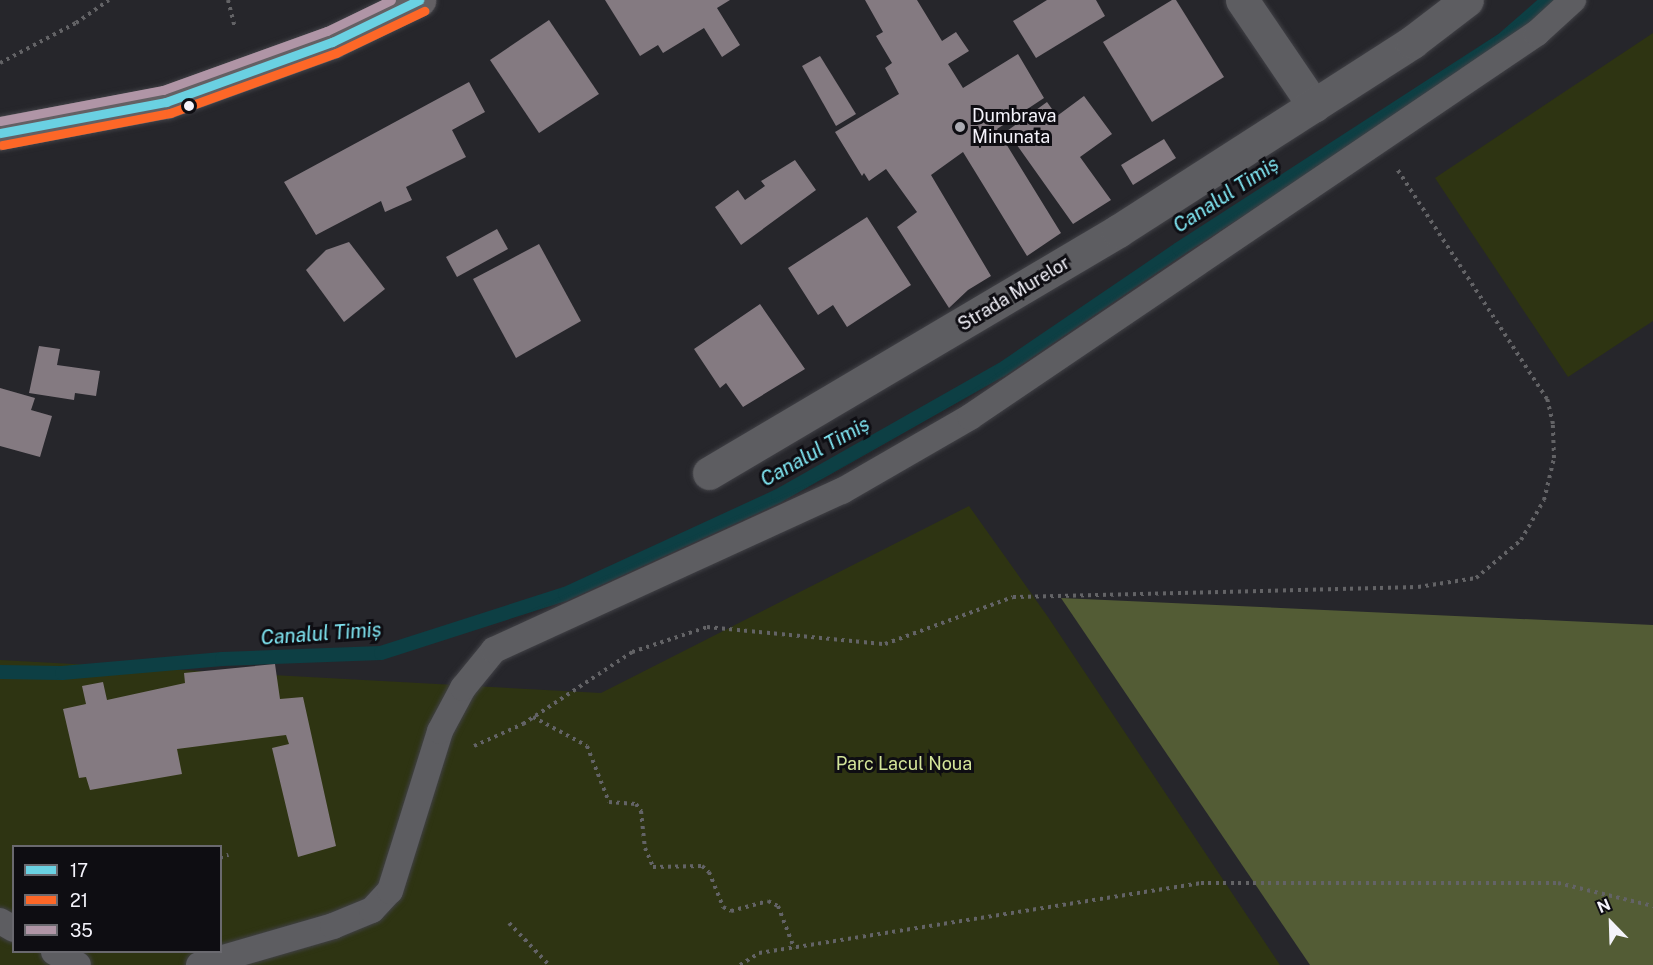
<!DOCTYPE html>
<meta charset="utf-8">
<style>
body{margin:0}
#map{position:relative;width:1653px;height:965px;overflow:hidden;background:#26262b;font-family:"Public Sans",sans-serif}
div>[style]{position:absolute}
.green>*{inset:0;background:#2e3412}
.forest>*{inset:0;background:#535c35}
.stream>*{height:14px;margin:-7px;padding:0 7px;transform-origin:7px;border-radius:7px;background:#0d3f44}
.building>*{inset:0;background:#847a81}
.path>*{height:4px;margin-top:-2px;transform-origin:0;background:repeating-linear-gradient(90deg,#636366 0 3px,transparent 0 7.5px)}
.roads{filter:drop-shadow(0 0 2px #414146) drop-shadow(0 0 2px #414146)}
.lane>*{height:26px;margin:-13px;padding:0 13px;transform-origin:13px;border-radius:13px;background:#5d5d61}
.street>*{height:33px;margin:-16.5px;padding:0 16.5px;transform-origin:16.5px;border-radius:16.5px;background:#5d5d61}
.secondary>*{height:33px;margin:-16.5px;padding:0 16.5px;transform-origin:16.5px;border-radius:16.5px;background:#636064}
.bus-1>*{height:9px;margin:-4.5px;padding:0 4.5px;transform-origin:4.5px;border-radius:4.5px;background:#6ad1e2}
.bus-2>*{height:9px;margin:-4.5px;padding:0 4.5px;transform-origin:4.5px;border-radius:4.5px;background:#fd6727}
.bus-3>*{height:9px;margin:-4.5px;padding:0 4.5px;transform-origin:4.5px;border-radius:4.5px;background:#b095a6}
.dots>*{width:16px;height:16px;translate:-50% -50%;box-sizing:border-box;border:3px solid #0e0d12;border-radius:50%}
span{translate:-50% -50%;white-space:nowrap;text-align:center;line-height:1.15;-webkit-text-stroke:6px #0e0d12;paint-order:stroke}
.poi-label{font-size:18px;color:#f4f3fb}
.left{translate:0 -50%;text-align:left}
.street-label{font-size:18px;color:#f4f3fb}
.park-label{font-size:18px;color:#d3e499}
.water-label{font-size:20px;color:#81e8f5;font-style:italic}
.legend{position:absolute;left:12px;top:845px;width:210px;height:108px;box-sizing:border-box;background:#0e0d12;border:2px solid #6a696f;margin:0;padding:8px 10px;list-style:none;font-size:18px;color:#f4f3fb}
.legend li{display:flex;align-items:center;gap:12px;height:30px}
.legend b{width:30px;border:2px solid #6a696f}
.north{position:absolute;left:1581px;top:893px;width:60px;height:60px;-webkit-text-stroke:4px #0e0d12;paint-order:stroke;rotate:337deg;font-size:16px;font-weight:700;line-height:24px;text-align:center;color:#f4f3fb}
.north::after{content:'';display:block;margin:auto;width:21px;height:27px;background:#f4f3fb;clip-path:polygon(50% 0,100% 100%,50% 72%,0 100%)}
</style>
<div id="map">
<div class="green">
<i style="clip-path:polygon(1653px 33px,1653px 321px,1568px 377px,1435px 178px)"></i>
<i style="clip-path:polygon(evenodd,969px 506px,1048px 617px,1280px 965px,0 965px,0 660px,601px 693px,969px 506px,14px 846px,220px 846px,220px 952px,14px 952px,14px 846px)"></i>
</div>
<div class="forest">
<i style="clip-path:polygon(1061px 598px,1653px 625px,1653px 965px,1310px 965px)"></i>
</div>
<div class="stream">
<i style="left:0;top:672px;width:62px;rotate:0.9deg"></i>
<i style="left:62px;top:673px;width:161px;rotate:-5deg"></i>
<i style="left:222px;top:659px;width:159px;rotate:-2.2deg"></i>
<i style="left:381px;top:653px;width:193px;rotate:-17.8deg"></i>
<i style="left:565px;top:594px;width:234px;rotate:-24.7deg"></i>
<i style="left:778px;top:496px;width:256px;rotate:-29.5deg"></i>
<i style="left:1001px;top:370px;width:215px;rotate:-34.2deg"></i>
<i style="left:1179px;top:249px;width:383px;rotate:-32.9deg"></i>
<i style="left:1501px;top:41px;width:62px;rotate:-41.1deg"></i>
</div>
<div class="building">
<i style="clip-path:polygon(605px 0,730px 0,717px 8px,740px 45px,722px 57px,704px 28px,663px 53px,658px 45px,640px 56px)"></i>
<i style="clip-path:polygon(865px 0,917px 0,942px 41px,956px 32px,969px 51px,948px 64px,963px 88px,1018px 54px,1044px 98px,997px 129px,1061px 233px,1027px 256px,963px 152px,931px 175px,991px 276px,968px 290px,949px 308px,897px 227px,917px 212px,886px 169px,869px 181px,864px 173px,862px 176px,835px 132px,899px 94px,885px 68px,892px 63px,876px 36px,883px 32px)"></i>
<i style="clip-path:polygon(1047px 0,1096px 0,1105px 16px,1036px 58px,1013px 21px)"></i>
<i style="clip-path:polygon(1172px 0,1176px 0,1224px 77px,1152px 122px,1103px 42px)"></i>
<i style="clip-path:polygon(549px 20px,599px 94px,539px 133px,490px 60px)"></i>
<i style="clip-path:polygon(820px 56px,856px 114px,836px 126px,802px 66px)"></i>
<i style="clip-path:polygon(469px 82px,485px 112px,452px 130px,466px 157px,406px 187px,412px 200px,385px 212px,381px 201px,316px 235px,284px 182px)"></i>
<i style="clip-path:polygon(1084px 96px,1112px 134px,1080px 157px,1111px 200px,1073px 224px,1007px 131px,1047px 102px,1057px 116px)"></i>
<i style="clip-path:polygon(1164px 139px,1176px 158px,1133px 185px,1121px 165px)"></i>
<i style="clip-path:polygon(795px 160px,816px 190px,741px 245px,715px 207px,738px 190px,745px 200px,765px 186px,761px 181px)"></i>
<i style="clip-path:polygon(867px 217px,911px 285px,847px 327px,833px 305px,818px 315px,788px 268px)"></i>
<i style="clip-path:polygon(497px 229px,508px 249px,457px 277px,446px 257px)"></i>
<i style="clip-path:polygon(349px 242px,385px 289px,344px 322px,306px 270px,326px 250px)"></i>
<i style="clip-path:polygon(539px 244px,581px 321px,516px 358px,473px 279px)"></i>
<i style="clip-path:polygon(760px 304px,805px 369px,743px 407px,726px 383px,720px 388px,694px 349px)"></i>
<i style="clip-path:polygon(39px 346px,60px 349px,57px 365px,100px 371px,96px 396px,75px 393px,74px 400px,29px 393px)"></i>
<i style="clip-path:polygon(0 388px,35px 398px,31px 410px,52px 416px,40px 457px,0 446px)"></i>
<i style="clip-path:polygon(275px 664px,280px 699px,303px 697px,336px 846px,298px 857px,272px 748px,289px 744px,286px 735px,177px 749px,182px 774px,90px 790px,86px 777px,79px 778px,63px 709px,86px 704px,82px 686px,103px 682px,107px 700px,185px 683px,184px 673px)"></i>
</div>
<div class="path">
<i style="left:228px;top:0;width:29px;rotate:76deg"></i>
<i style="left:0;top:63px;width:86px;rotate:-27.8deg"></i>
<i style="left:76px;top:23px;width:40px;rotate:-34.9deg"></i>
<i style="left:533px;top:717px;width:61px;rotate:28.2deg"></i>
<i style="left:587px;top:746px;width:60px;rotate:68.6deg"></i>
<i style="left:609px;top:802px;width:27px;rotate:4deg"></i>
<i style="left:636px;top:804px;width:9px;rotate:54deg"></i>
<i style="left:641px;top:811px;width:37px;rotate:84deg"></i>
<i style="left:645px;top:848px;width:21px;rotate:67deg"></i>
<i style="left:653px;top:867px;width:49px;rotate:-1.2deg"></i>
<i style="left:702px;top:866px;width:9px;rotate:41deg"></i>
<i style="left:709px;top:872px;width:38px;rotate:68deg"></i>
<i style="left:723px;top:907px;width:9px;rotate:27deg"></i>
<i style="left:731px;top:911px;width:38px;rotate:-15deg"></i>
<i style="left:768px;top:901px;width:11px;rotate:27deg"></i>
<i style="left:778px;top:906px;width:45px;rotate:69.1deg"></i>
<i style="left:474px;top:746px;width:54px;rotate:-24.2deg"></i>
<i style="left:523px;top:724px;width:131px;rotate:-33.4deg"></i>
<i style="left:632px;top:652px;width:79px;rotate:-18.4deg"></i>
<i style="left:707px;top:627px;width:179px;rotate:5.5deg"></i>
<i style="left:885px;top:644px;width:136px;rotate:-20.2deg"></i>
<i style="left:1013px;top:597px;width:405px;rotate:-1.4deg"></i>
<i style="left:1418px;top:587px;width:59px;rotate:-8.8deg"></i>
<i style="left:1476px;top:578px;width:59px;rotate:-40.2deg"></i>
<i style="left:1521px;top:540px;width:46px;rotate:-60.1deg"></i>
<i style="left:1544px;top:500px;width:43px;rotate:-76.6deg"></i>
<i style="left:1554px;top:458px;width:34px;rotate:-92deg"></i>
<i style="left:1553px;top:424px;width:26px;rotate:-103deg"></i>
<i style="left:1547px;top:399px;width:275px;rotate:-123.1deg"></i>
<i style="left:220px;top:858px;width:9px;rotate:-21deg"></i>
<i style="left:509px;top:923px;width:58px;rotate:46.4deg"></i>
<i style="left:740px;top:965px;width:22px;rotate:-32deg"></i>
<i style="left:759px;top:953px;width:448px;rotate:-9deg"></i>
<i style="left:1201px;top:883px;width:357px"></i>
<i style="left:1558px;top:883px;width:98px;rotate:13.6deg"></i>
</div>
<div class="roads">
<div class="lane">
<i style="left:0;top:921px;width:16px;rotate:30deg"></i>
<i style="left:54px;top:952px;width:27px;rotate:28deg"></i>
<i style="left:199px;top:965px;width:140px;rotate:-16.2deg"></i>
<i style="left:333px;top:926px;width:42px;rotate:-22.3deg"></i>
<i style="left:372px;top:910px;width:26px;rotate:-47deg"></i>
<i style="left:390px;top:891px;width:168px;rotate:-72.6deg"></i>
<i style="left:440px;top:731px;width:49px;rotate:-61.9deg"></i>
<i style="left:463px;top:688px;width:49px;rotate:-50.8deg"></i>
<i style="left:494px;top:650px;width:383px;rotate:-24.6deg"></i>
<i style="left:842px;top:491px;width:148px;rotate:-30deg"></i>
<i style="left:970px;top:417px;width:685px;rotate:-34.11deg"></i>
<i style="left:1537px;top:33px;width:49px;rotate:-42.5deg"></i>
</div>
<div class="street">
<i style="left:1242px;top:0;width:128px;rotate:55.8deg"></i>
<i style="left:709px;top:473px;width:475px;rotate:-30.6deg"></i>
<i style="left:1118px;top:231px;width:350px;rotate:-32.7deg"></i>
<i style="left:1412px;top:42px;width:69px;rotate:-37.4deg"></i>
</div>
<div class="secondary">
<i style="left:0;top:133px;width:169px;rotate:-10.6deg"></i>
<i style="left:166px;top:102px;width:177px;rotate:-19.9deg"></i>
<i style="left:332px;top:42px;width:97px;rotate:-25.8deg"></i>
</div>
</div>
<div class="bus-1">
<i style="left:0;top:133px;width:169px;rotate:-10.6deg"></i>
<i style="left:166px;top:102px;width:177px;rotate:-19.9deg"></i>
<i style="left:332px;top:42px;width:97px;rotate:-25.8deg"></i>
</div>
<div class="bus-2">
<i style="left:2px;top:145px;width:171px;rotate:-10.8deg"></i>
<i style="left:170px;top:113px;width:177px;rotate:-19.9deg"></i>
<i style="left:336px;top:53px;width:98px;rotate:-25.5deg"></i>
</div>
<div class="bus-3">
<i style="left:0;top:121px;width:166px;rotate:-10.8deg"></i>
<i style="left:163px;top:90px;width:174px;rotate:-19.8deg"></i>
<i style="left:327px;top:31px;width:71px;rotate:-25.8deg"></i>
</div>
<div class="dots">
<i style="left:189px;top:106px;background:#f4f3fb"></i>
<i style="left:960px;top:127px;background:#acabb2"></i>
</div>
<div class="poi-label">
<span class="left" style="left:972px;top:127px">Dumbrava<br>Minunata</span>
</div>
<div class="street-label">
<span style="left:1014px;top:294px;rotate:-31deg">Strada Murelor</span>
</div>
<div class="park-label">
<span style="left:904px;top:764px">Parc Lacul Noua</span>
</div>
<div class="water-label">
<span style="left:1226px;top:195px;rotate:-33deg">Canalul Timiș</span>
<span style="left:815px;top:452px;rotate:-29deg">Canalul Timiș</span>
<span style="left:321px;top:634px;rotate:-4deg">Canalul Timiș</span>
</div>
<ul class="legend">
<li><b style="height:8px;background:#6ad1e2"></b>17</li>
<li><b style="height:8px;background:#fd6727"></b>21</li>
<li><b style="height:8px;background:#b095a6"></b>35</li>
</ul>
<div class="north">N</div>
</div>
